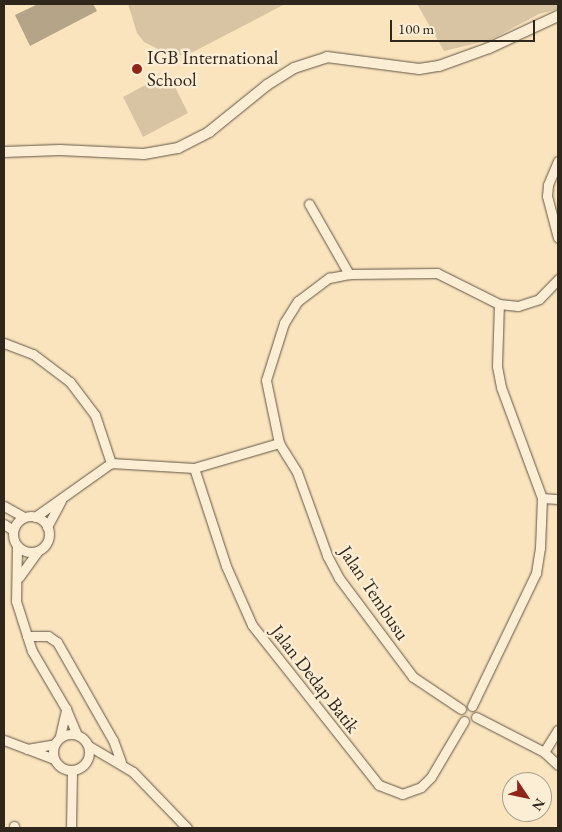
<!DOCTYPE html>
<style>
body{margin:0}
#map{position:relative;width:562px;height:832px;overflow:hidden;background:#fae4be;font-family:"EB Garamond",serif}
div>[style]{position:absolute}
.green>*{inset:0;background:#d8c4a2}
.water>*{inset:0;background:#b5a487}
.roads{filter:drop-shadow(0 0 1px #625644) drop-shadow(0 0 1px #625644)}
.minor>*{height:9px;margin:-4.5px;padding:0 4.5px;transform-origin:4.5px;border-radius:4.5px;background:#fcedd5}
.minor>.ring{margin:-4.5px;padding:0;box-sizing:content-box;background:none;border:9px solid #fcedd5;border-radius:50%}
.tertiary>*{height:10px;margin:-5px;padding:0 5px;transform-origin:5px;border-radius:5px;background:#fcedd5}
.dots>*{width:14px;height:14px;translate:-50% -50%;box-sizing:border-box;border:2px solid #fcedd5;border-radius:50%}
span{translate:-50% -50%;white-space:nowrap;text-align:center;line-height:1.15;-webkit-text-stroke:5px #fcedd5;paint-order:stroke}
.poi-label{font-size:19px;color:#30271c}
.left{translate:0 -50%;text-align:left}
.street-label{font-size:19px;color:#30271c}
.frame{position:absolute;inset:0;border:5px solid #30271c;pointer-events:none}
.north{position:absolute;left:502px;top:772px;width:50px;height:50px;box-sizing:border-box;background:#fcedd5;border:1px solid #aa9e8b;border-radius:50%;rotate:124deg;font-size:14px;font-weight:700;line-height:20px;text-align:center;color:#30271c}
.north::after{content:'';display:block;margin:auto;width:18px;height:22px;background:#8f2418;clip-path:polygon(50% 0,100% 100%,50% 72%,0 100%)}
.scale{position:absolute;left:390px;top:20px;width:145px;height:22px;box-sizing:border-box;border:2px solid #30271c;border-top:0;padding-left:6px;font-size:15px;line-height:18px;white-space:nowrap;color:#30271c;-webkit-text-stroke:4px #fcedd5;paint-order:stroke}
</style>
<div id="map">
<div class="green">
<i style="clip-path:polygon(128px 4px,285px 4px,193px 52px,180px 55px,166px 53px,144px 42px,137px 33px)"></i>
<i style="clip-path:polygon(417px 4px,558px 4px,558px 9px,539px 14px,490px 40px,444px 51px)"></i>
<i style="clip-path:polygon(168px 73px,188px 113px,143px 137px,123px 97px)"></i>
</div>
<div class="water">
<i style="clip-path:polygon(38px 4px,93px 4px,97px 11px,30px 46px,15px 15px)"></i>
</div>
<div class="roads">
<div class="minor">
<i style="left:558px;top:161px;width:26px;rotate:113deg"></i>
<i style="left:548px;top:185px;width:11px;rotate:95deg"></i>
<i style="left:547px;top:196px;width:43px;rotate:75.3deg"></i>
<i style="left:309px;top:204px;width:81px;rotate:60.3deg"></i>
<i style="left:4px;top:343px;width:31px;rotate:21deg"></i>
<i style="left:33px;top:354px;width:46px;rotate:37.1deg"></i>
<i style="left:70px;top:382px;width:41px;rotate:52.9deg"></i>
<i style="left:95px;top:415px;width:51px;rotate:71.6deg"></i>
<i style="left:194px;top:468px;width:103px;rotate:71.9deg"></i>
<i style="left:226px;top:566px;width:64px;rotate:66.2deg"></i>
<i style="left:252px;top:625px;width:204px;rotate:51.6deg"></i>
<i style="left:379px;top:785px;width:25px;rotate:21deg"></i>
<i style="left:402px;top:794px;width:20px;rotate:-20deg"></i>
<i style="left:421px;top:787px;width:14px;rotate:-45deg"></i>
<i style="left:431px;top:777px;width:65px;rotate:-59.5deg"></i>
<i style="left:542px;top:498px;width:16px;rotate:4deg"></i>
<i style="left:4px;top:506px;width:23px;rotate:29deg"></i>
<i class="ring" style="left:13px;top:516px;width:27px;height:27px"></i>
<i style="left:35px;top:517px;width:93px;rotate:-35.4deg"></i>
<i style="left:111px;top:463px;width:83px;rotate:3.4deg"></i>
<i style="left:194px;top:468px;width:89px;rotate:-16.4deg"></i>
<i style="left:4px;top:524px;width:11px;rotate:34deg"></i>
<i style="left:47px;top:527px;width:30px;rotate:-62deg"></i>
<i style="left:17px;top:546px;width:55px;rotate:91deg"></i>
<i style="left:16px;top:601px;width:52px;rotate:72.3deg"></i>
<i style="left:32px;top:651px;width:67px;rotate:59.6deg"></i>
<i style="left:66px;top:709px;width:26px;rotate:67deg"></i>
<i style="left:19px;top:577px;width:32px;rotate:-54deg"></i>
<i style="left:27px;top:636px;width:21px"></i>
<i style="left:48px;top:636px;width:11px;rotate:34deg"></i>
<i style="left:57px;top:642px;width:113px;rotate:60.3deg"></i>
<i style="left:113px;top:740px;width:23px;rotate:70deg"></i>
<i style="left:472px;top:706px;width:148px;rotate:-64.3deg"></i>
<i style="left:536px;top:573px;width:25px;rotate:-81deg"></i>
<i style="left:540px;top:548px;width:50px;rotate:-87.7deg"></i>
<i style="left:542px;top:498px;width:118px;rotate:-110.3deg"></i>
<i style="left:501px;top:387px;width:21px;rotate:-101deg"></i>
<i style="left:497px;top:366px;width:62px;rotate:-88.2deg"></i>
<i style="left:461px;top:709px;width:58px;rotate:-146.3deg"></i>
<i style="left:413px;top:677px;width:124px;rotate:-126.8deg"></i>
<i style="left:339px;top:578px;width:26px;rotate:-118deg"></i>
<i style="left:327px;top:555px;width:88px;rotate:-109.9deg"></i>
<i style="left:297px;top:472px;width:34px;rotate:-122deg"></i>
<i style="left:279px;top:443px;width:64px;rotate:-101.7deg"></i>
<i style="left:266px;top:380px;width:60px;rotate:-72.5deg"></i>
<i style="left:284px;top:323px;width:26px;rotate:-58deg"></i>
<i style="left:298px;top:301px;width:39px;rotate:-37deg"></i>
<i style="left:329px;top:278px;width:20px;rotate:-11deg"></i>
<i style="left:349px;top:274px;width:88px;rotate:-0.7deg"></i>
<i style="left:437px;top:273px;width:69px;rotate:26.6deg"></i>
<i style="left:499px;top:304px;width:19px;rotate:6deg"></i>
<i style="left:518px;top:306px;width:22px;rotate:-18deg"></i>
<i style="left:539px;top:299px;width:28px;rotate:-46deg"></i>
<i style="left:476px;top:717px;width:76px;rotate:27.2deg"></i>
<i style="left:544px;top:752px;width:19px;rotate:43deg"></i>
<i class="ring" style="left:53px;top:734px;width:27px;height:27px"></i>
<i style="left:60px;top:736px;width:28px;rotate:-77deg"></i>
<i style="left:4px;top:740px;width:53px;rotate:20.8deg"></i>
<i style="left:89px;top:746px;width:51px;rotate:30.6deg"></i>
<i style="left:133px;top:772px;width:78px;rotate:46deg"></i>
<i style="left:27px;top:749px;width:27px;rotate:-10deg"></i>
<i style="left:544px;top:752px;width:26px;rotate:-58deg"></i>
<i style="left:14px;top:828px;width:2px;rotate:-90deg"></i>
<i style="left:71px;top:828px;width:58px;rotate:-89deg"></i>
</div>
<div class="tertiary">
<i style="left:4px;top:152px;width:56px;rotate:-2deg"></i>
<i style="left:60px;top:150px;width:84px;rotate:2.7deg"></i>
<i style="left:144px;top:154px;width:35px;rotate:-10deg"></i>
<i style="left:178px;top:148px;width:35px;rotate:-27deg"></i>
<i style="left:209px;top:132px;width:75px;rotate:-39deg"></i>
<i style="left:267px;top:85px;width:32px;rotate:-32deg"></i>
<i style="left:294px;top:68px;width:35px;rotate:-18deg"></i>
<i style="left:327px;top:57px;width:93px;rotate:7.4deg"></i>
<i style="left:419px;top:69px;width:20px;rotate:-9deg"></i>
<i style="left:439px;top:66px;width:53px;rotate:-19.8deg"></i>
<i style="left:489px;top:48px;width:76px;rotate:-24.9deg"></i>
</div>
</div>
<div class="dots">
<i style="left:137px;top:69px;background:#8f2418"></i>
</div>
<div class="poi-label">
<span class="left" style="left:147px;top:69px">IGB International<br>School</span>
</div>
<div class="street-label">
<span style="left:374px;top:593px;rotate:56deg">Jalan Tembusu</span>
<span style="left:315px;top:679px;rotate:52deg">Jalan Dedap Batik</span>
</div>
<div class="frame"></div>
<div class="north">N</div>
<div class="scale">100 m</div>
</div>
